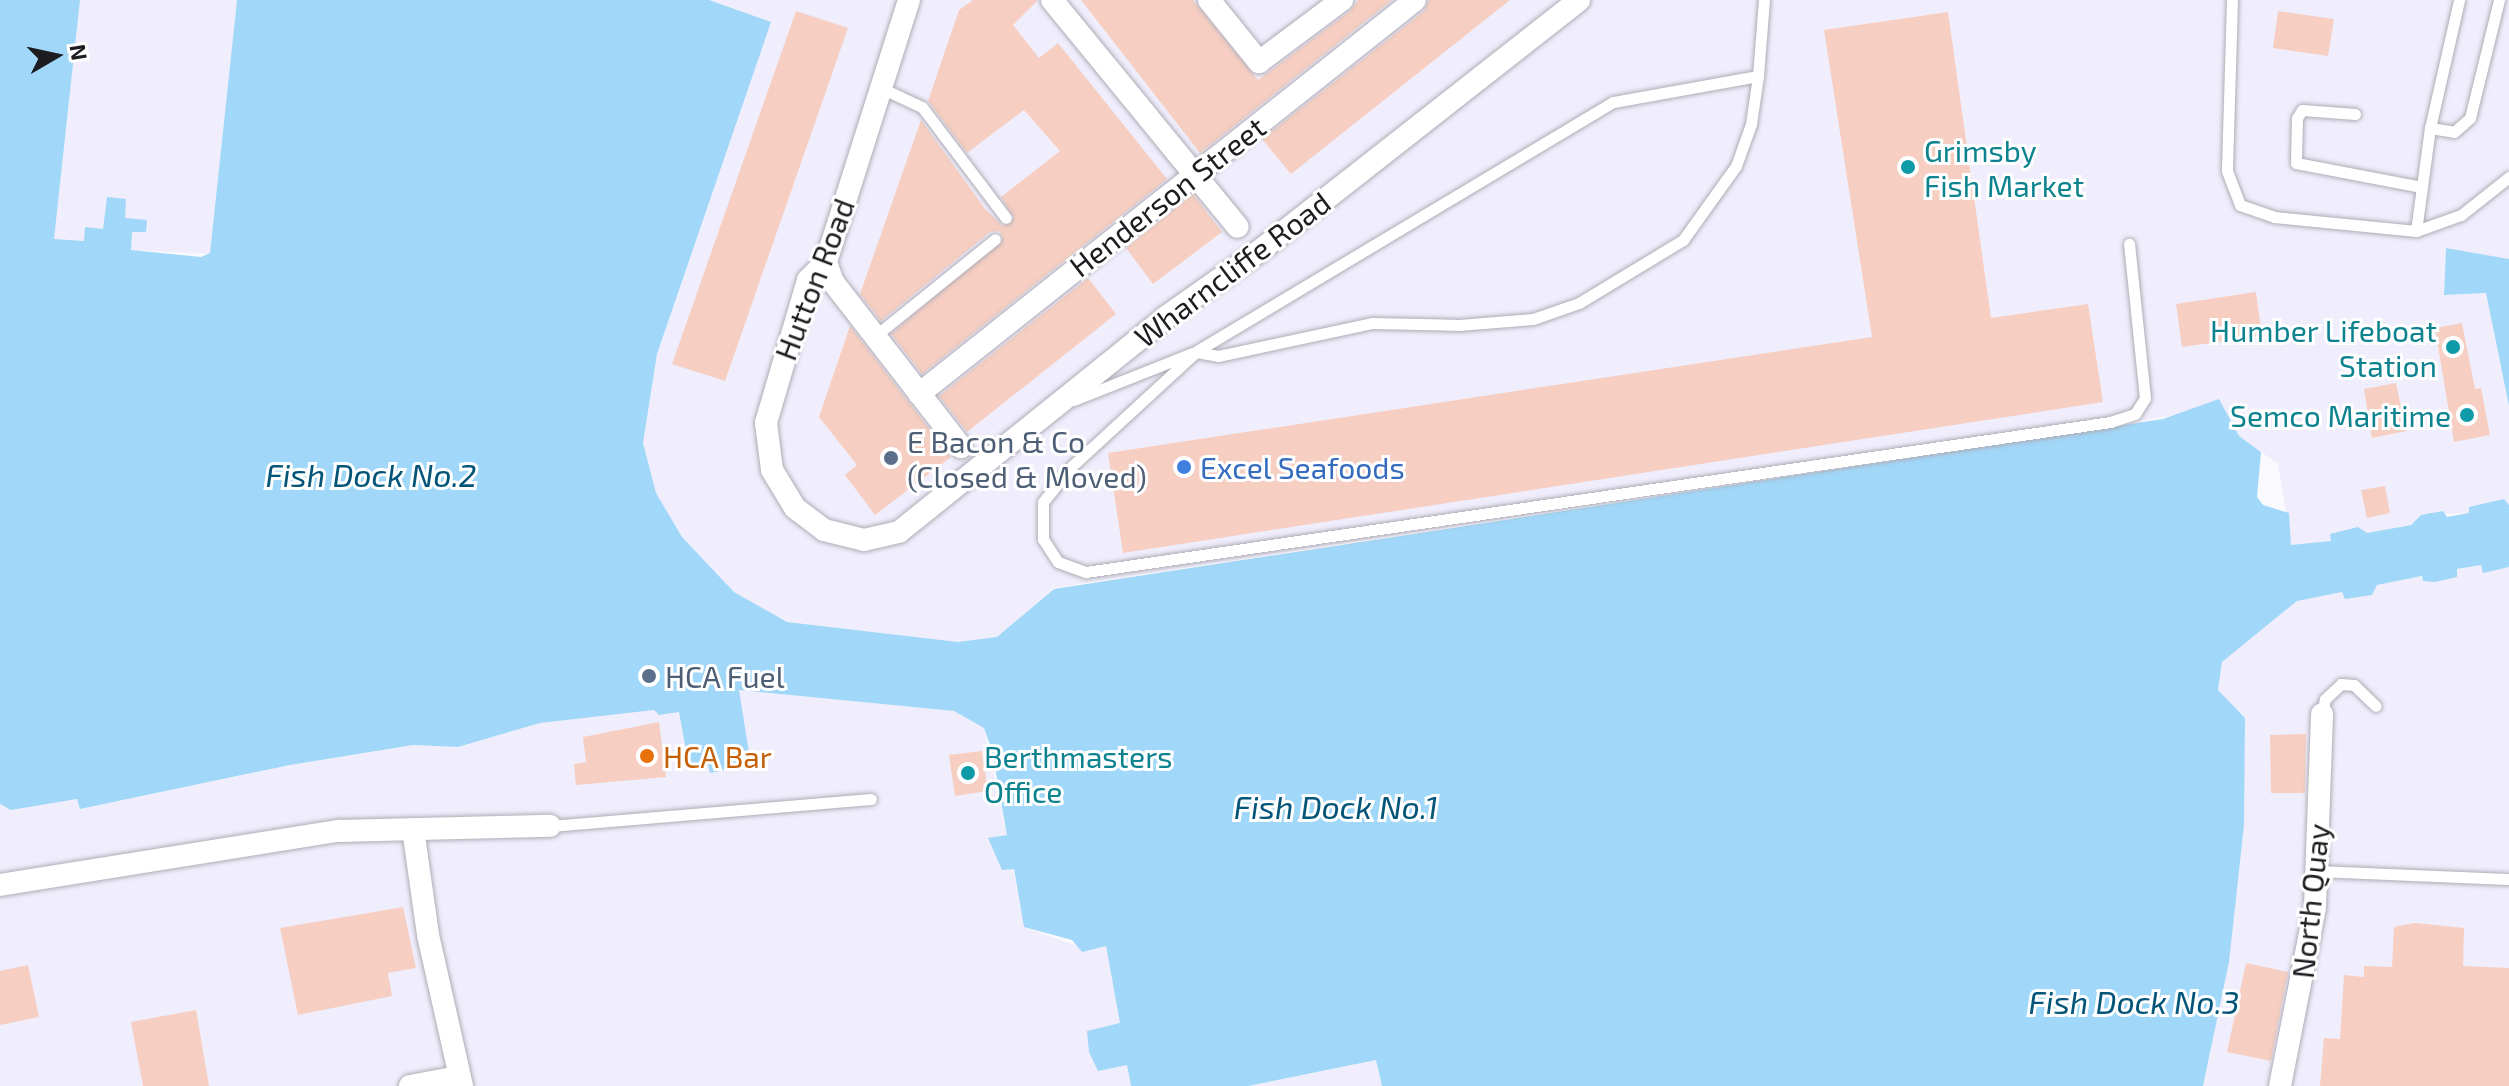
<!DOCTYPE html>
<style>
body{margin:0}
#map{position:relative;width:2509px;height:1086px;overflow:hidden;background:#faf9fe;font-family:"Exo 2",sans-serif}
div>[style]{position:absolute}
.industrial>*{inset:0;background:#f0eefc}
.water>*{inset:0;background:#a1d7f8}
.building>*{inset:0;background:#f6cfc2}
.roads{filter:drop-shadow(0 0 2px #afacb6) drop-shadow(0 0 2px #afacb6)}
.service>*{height:11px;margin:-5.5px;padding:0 5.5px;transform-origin:5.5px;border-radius:5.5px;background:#fff}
.minor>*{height:22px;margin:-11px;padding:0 11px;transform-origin:11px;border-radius:11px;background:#fff}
.dots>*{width:22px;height:22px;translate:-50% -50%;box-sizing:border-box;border:4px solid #fff;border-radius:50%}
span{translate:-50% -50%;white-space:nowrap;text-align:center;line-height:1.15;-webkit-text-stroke:6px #fff;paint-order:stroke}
.culture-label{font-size:30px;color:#0d838f}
.left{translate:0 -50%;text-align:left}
.right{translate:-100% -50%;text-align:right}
.street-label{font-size:30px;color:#1d1c20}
.service-label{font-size:30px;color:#4e5e75}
.shop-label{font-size:30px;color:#366cbe}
.food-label{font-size:30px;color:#c56008}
.water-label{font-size:32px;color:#025478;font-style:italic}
.north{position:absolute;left:16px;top:16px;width:80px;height:80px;-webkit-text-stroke:6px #fff;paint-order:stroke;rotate:81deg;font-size:22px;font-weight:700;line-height:32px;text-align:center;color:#1d1c20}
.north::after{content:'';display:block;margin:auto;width:28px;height:36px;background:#1d1c20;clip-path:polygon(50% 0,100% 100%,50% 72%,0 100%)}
</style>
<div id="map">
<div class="industrial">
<i style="clip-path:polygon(80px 0,237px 0,210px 254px,131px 250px,132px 231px,107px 198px,103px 229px,84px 242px,54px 239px)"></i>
<i style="clip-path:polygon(709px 0,2509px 0,2509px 259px,2446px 248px,2444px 295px,2486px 293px,2509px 406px,2509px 505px,2503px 500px,2470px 507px,2469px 513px,2421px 515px,2412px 524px,2299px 547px,2291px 545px,2278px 464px,2239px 436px,2177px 415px,1054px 588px,998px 637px,958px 642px,787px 622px,734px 592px,682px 537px,656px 493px,643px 443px,657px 354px,770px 22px)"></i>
<i style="clip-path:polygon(2481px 565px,2483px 573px,2509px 567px,2509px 1086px,2203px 1086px,2229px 962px,2245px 718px,2218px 691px,2222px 662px,2297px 601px,2342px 591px,2346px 599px,2372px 595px,2376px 585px)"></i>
<i style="clip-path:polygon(739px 690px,954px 711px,984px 728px,1007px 835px,988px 839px,1013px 868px,1024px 927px,1080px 947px,1106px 946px,1131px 1086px,0 1086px,0 804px,11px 810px,78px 799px,81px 809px,290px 765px,414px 745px,458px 747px,540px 723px,654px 710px,660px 715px,679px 712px,689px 767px,709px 764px,710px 772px)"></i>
<i style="clip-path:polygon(1376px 1060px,1382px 1086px,1248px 1086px)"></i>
</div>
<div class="water">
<i style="clip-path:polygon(0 0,80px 0,54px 239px,84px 241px,85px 227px,103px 229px,107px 197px,126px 199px,125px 218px,147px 220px,146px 232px,132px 232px,131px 250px,201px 257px,210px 253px,237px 0,709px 0,771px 22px,657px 354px,643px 443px,656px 493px,682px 537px,734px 592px,787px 622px,958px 642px,997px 637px,1054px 589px,2163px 419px,2219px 399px,2239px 436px,2261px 452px,2257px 497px,2263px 505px,2289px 513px,2291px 545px,2331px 541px,2330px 534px,2358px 527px,2367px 533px,2411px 525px,2421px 515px,2443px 511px,2447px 517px,2469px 513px,2469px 507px,2504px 499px,2509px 505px,2509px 567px,2483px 573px,2481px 565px,2457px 569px,2457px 577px,2435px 582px,2423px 581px,2422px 576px,2377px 585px,2372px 595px,2345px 599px,2342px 592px,2297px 601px,2222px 662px,2218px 690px,2245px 718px,2244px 825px,2229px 962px,2203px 1086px,1382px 1086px,1376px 1060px,1248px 1086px,1131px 1086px,1127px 1065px,1098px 1071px,1089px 1052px,1087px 1031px,1120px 1023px,1106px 946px,1082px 952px,1072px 940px,1024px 927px,1014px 869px,1002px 870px,988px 838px,1007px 835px,992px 751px,984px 728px,954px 711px,739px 690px,751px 765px,710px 773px,708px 765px,689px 767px,679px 712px,659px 715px,654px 710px,540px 723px,458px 747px,413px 745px,290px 765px,80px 809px,77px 799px,11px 810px,0 804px)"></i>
<i style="clip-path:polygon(2446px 248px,2509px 259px,2509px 406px,2486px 293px,2444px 295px)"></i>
</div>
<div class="building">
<i style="clip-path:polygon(973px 0,1038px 0,1013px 25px,1039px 58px,1058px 43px,1167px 179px,922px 374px,891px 334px,1003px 238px,999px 231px,990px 232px,881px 321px,860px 294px,921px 120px,985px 209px,1003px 226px,1014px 218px,1001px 197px,1060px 151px,1024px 110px,967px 153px,928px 101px,959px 10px)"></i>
<i style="clip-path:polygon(1081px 0,1193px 0,1258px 80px,1350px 11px,1358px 0,1392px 0,1200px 153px)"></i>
<i style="clip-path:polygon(1429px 0,1510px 0,1291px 174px,1262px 139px,1424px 11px)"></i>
<i style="clip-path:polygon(796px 11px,848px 28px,725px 381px,672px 364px)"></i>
<i style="clip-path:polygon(2278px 11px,2334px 19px,2328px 56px,2273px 48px)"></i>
<i style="clip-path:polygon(1948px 12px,1991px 318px,2088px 304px,2103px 402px,1123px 553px,1108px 453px,1872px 337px,1824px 30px)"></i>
<i style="clip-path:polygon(1193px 194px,1222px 232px,1153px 284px,1126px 248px)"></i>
<i style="clip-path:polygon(1088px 278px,1116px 314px,967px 432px,939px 396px)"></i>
<i style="clip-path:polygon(2256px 292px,2262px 336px,2182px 347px,2176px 304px)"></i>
<i style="clip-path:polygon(2462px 323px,2475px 389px,2481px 388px,2490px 435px,2454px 442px,2435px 328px)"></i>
<i style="clip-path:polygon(850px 326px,951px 457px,875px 515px,845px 475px,857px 465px,819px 417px)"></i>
<i style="clip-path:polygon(2396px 383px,2406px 431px,2372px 438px,2364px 389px)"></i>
<i style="clip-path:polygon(2385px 486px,2390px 513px,2367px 518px,2361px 490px)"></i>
<i style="clip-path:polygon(659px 722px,666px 777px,576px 785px,574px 764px,586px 762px,583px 737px)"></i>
<i style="clip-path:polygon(2306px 734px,2305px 793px,2271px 793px,2270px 735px)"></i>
<i style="clip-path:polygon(982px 751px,988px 791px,955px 796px,949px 755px)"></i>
<i style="clip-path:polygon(403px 907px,416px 968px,388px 973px,392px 996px,298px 1015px,280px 928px)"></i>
<i style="clip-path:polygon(2415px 923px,2464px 928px,2463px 966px,2509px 968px,2509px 1086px,2320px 1086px,2324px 1038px,2340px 1039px,2344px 975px,2364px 977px,2364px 966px,2392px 967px,2394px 927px)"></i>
<i style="clip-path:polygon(2246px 963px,2288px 972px,2271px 1061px,2227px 1052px)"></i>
<i style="clip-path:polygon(28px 965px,39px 1017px,0 1025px,0 971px)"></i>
<i style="clip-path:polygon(196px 1010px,209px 1086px,143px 1086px,131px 1022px)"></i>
</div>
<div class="roads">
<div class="service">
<i style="left:2232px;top:0;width:171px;rotate:91.7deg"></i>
<i style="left:2227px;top:171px;width:36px;rotate:69deg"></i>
<i style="left:2240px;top:205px;width:36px;rotate:19deg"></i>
<i style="left:2274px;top:217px;width:143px;rotate:5.6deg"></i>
<i style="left:2416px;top:231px;width:48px;rotate:-19.6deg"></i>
<i style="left:2461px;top:215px;width:61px;rotate:-38.4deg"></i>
<i style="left:1758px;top:76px;width:147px;rotate:169.8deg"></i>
<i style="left:1613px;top:102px;width:486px;rotate:149.1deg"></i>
<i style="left:1196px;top:352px;width:22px;rotate:10deg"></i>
<i style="left:1218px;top:356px;width:157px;rotate:-12.1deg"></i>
<i style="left:1372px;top:323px;width:87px;rotate:1.3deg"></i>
<i style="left:1459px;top:325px;width:74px;rotate:-4.6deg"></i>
<i style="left:1533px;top:319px;width:49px;rotate:-19.2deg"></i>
<i style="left:1579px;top:303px;width:122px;rotate:-31.2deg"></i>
<i style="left:1683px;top:240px;width:91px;rotate:-54.4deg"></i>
<i style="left:1736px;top:166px;width:45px;rotate:-70.3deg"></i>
<i style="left:1751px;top:124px;width:49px;rotate:-81.7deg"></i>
<i style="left:1758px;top:76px;width:76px;rotate:-85.5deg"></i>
<i style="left:881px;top:88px;width:45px;rotate:24.9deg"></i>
<i style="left:922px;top:107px;width:139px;rotate:52.9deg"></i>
<i style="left:2355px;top:114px;width:53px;rotate:-175.7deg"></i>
<i style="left:2302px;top:110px;width:9px;rotate:122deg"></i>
<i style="left:2297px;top:118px;width:45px;rotate:91.3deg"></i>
<i style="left:2296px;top:163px;width:128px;rotate:10.8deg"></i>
<i style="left:2430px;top:128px;width:24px;rotate:9deg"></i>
<i style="left:2454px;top:132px;width:21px;rotate:-41deg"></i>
<i style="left:2470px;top:118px;width:122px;rotate:-76.2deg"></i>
<i style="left:2416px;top:231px;width:104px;rotate:-82.3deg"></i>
<i style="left:2430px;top:128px;width:131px;rotate:-77.2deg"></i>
<i style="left:875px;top:336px;width:154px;rotate:-38.9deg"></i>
<i style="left:1196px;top:352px;width:168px;rotate:137.4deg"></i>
<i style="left:1072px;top:466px;width:46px;rotate:128.9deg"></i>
<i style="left:1043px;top:502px;width:37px;rotate:90deg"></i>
<i style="left:1043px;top:539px;width:27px;rotate:57deg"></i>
<i style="left:1058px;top:562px;width:30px;rotate:20deg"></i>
<i style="left:1086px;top:572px;width:1035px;rotate:-8.33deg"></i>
<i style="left:2110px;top:422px;width:26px;rotate:-18deg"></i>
<i style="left:2135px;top:414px;width:19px;rotate:-58deg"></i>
<i style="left:2145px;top:398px;width:155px;rotate:-95.9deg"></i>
<i style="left:1074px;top:400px;width:127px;rotate:-21.7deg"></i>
<i style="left:2322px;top:714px;width:15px;rotate:-79deg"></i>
<i style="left:2325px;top:699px;width:22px;rotate:-43deg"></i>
<i style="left:2341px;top:684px;width:13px;rotate:4deg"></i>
<i style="left:2354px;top:685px;width:30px;rotate:44deg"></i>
<i style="left:550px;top:826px;width:322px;rotate:-4.8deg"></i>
<i style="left:2317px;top:871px;width:191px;rotate:2.4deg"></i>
</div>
<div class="minor">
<i style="left:909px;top:0;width:275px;rotate:107.6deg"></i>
<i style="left:826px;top:262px;width:25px;rotate:135deg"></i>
<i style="left:808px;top:280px;width:149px;rotate:106.4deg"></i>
<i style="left:766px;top:423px;width:47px;rotate:82.7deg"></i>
<i style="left:772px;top:470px;width:44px;rotate:58.8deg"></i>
<i style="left:795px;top:508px;width:36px;rotate:37deg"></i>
<i style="left:824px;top:530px;width:41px;rotate:14deg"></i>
<i style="left:864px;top:540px;width:36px;rotate:-13deg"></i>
<i style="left:899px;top:532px;width:343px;rotate:-38.8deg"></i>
<i style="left:1166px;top:317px;width:113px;rotate:-35.2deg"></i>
<i style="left:1258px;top:252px;width:408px;rotate:-38.1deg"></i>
<i style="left:1052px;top:0;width:293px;rotate:50.7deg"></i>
<i style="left:1209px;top:0;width:80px;rotate:51.1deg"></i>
<i style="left:1259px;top:62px;width:104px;rotate:-36.8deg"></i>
<i style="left:826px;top:262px;width:21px;rotate:71deg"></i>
<i style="left:833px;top:282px;width:209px;rotate:52.2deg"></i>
<i style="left:919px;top:394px;width:633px;rotate:-38.46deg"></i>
<i style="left:413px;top:829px;width:107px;rotate:81.9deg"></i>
<i style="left:428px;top:935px;width:155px;rotate:77.3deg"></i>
<i style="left:0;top:885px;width:343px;rotate:-9.1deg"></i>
<i style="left:339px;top:831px;width:211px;rotate:-1.4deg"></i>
<i style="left:410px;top:1086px;width:49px;rotate:-10.6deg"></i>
<i style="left:2280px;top:1086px;width:182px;rotate:-78.9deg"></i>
<i style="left:2315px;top:907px;width:193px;rotate:-87.9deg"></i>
</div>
</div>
<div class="dots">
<i style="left:1908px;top:167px;background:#0f9aa8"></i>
<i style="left:2453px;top:347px;background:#0f9aa8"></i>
<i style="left:2467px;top:415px;background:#0f9aa8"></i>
<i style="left:891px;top:458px;background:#5c6f8a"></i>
<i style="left:1184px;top:467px;background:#3f7fe0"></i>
<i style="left:649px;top:676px;background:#5c6f8a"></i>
<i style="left:647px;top:756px;background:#e8710a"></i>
<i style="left:968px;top:773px;background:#0f9aa8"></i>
</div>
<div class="culture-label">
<span class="left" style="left:1924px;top:167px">Grimsby<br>Fish Market</span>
<span class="right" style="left:2437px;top:347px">Humber Lifeboat<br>Station</span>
<span class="right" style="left:2451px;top:415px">Semco Maritime</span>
<span class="left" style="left:984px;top:773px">Berthmasters<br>Office</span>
</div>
<div class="street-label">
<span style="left:1167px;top:196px;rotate:-38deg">Henderson Street</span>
<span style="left:1232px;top:269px;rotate:-37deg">Wharncliffe Road</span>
<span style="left:814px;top:279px;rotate:-69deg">Hutton Road</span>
<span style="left:2310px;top:901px;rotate:-84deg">North Quay</span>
</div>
<div class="service-label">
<span class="left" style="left:907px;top:458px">E Bacon &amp; Co<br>(Closed &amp; Moved)</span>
<span class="left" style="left:665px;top:676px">HCA Fuel</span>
</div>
<div class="shop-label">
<span class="left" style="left:1200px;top:467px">Excel Seafoods</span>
</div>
<div class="food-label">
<span class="left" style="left:663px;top:756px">HCA Bar</span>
</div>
<div class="water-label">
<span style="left:371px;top:474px">Fish Dock No.2</span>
<span style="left:1336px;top:806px">Fish Dock No.1</span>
<span style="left:2134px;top:1001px">Fish Dock No.3</span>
</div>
<div class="north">N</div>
</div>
